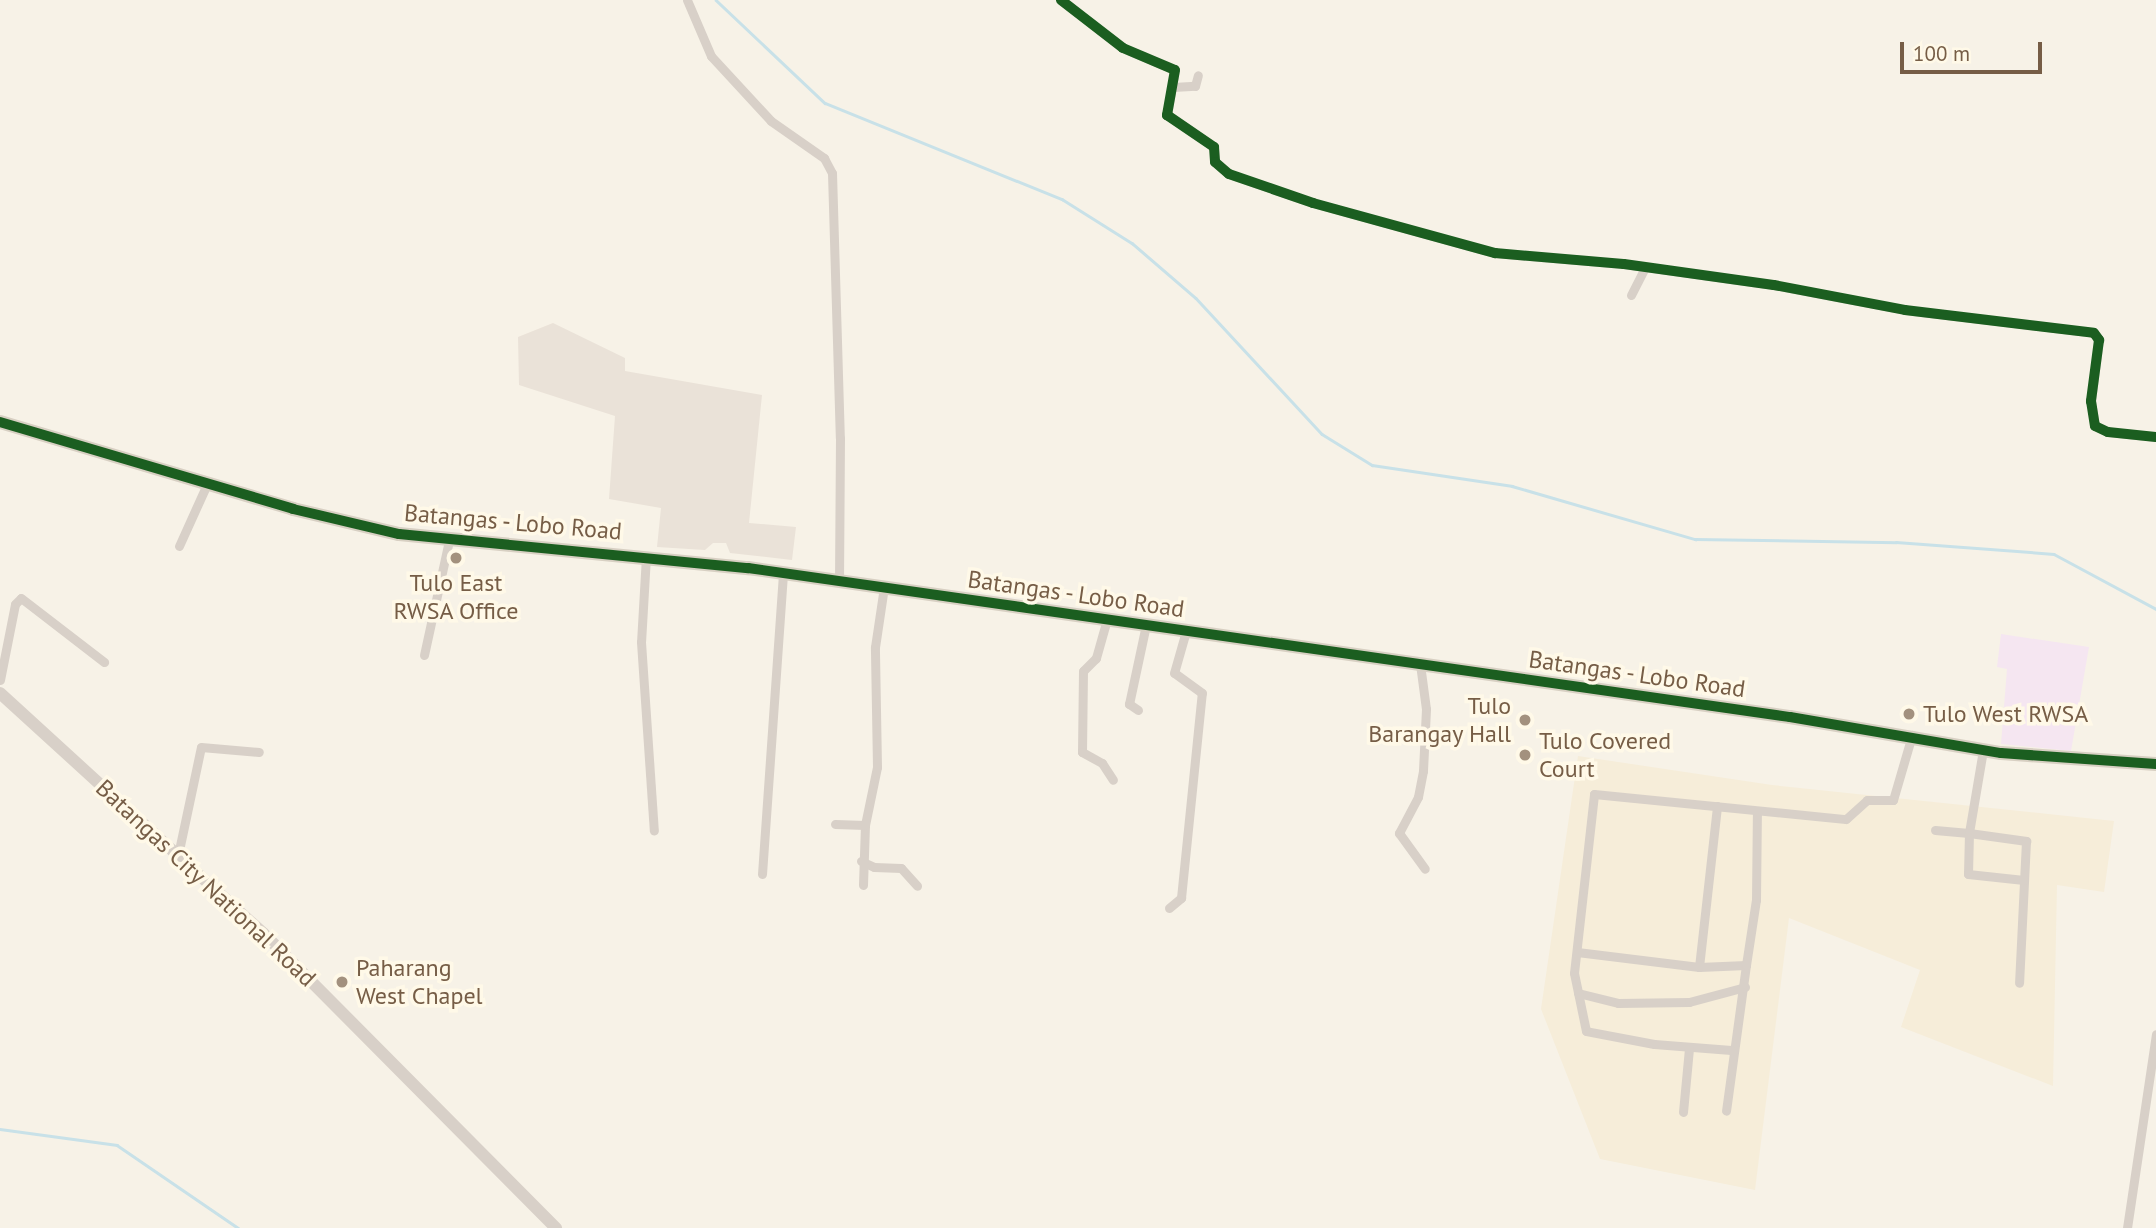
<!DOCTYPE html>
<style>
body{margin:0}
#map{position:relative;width:2156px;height:1228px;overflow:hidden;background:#f7f2e7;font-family:"PT Sans",sans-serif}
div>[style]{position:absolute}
.residential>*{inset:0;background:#f6edd9}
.industrial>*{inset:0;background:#eae2d8}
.education>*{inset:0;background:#f5e6f1}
.stream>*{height:2.5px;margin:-1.25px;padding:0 1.25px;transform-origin:1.25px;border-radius:1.25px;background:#c8e1e8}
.street>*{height:9px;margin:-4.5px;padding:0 4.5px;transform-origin:4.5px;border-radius:4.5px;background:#d8d0c8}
.secondary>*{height:12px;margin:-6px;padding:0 6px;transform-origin:6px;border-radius:6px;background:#d8d0c8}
.primary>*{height:14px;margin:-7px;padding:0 7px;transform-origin:7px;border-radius:7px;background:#d8d0c3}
.cycleway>*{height:10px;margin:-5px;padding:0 5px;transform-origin:5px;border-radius:5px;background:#1b5e20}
.dots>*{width:19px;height:19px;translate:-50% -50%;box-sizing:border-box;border:4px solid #fff9e8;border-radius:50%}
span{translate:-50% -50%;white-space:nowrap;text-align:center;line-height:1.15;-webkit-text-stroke:7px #fff9e8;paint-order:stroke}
.street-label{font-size:24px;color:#765d46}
.poi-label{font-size:24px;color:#765d46}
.right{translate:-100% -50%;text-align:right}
.left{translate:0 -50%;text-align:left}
.scale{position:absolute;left:1900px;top:42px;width:142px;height:32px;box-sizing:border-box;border:4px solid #765d46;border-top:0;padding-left:9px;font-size:21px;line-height:24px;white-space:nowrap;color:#765d46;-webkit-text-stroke:5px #fff9e8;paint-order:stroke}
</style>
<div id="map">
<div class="residential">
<i style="clip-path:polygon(1578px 756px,1772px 785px,2114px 821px,2104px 892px,2057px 885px,2053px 1086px,1901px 1027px,1920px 970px,1789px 918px,1755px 1190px,1600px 1159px,1541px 1009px)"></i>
</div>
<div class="industrial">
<i style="clip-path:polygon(553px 323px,625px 358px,625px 371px,762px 395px,749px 523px,796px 527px,792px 560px,730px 553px,726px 543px,713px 543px,705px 550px,657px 547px,661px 508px,609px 499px,615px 416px,519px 385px,518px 337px)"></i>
</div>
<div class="education">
<i style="clip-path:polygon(2001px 634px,2089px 647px,2071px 751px,2001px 744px,2007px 669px,1997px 667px)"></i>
</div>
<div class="stream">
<i style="left:716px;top:0;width:150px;rotate:43.4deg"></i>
<i style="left:825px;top:103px;width:256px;rotate:22.1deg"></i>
<i style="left:1062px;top:199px;width:83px;rotate:32.2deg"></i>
<i style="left:1132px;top:243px;width:84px;rotate:40.7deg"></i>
<i style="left:1196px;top:298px;width:185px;rotate:47.2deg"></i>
<i style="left:1322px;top:434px;width:59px;rotate:31.8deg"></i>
<i style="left:1372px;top:465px;width:142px;rotate:8.5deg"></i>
<i style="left:1512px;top:486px;width:191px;rotate:16.2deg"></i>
<i style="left:1695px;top:539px;width:201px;rotate:0.9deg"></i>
<i style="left:1896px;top:542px;width:158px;rotate:4.3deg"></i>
<i style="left:2054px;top:554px;width:116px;rotate:28.3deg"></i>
<i style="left:0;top:1129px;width:118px;rotate:7.8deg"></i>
<i style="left:117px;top:1145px;width:147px;rotate:34.4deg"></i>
</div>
<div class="street">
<i style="left:687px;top:0;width:61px;rotate:66.8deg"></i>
<i style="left:711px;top:56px;width:88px;rotate:47.3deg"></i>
<i style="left:771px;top:121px;width:65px;rotate:34.9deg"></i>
<i style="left:824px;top:158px;width:17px;rotate:62deg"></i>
<i style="left:832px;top:173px;width:265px;rotate:88.3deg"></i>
<i style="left:840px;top:438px;width:143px;rotate:90.4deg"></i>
<i style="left:1061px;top:0;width:78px;rotate:37.7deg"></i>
<i style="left:1123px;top:48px;width:56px;rotate:22.9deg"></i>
<i style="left:1175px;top:70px;width:46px;rotate:100.1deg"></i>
<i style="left:1167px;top:115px;width:57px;rotate:34.2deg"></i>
<i style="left:1214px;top:147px;width:15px;rotate:86deg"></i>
<i style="left:1215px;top:162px;width:18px;rotate:41deg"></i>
<i style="left:1229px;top:174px;width:89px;rotate:19deg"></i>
<i style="left:1313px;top:203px;width:189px;rotate:15.4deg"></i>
<i style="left:1495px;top:253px;width:129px;rotate:4.9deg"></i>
<i style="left:1624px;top:264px;width:151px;rotate:8deg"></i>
<i style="left:1774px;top:285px;width:133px;rotate:10.8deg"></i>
<i style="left:1905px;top:310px;width:190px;rotate:6.9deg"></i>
<i style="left:2094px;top:333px;width:9px;rotate:54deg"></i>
<i style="left:2099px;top:340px;width:62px;rotate:97.5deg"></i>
<i style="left:2091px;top:401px;width:25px;rotate:81deg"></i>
<i style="left:2095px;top:426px;width:14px;rotate:25deg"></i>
<i style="left:2108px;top:432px;width:48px;rotate:5.9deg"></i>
<i style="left:1173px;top:87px;width:22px;rotate:-3deg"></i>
<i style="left:1195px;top:86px;width:11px;rotate:-75deg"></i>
<i style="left:1631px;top:295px;width:30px;rotate:-63deg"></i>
<i style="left:179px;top:546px;width:68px;rotate:-65.7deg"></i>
<i style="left:646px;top:556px;width:86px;rotate:93.3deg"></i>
<i style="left:641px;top:642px;width:189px;rotate:86.1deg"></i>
<i style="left:1107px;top:619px;width:41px;rotate:105.8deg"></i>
<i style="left:1096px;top:658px;width:18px;rotate:135deg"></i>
<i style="left:1083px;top:671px;width:81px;rotate:90.7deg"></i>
<i style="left:1082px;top:752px;width:23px;rotate:29deg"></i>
<i style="left:1102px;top:763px;width:20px;rotate:57deg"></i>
<i style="left:424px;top:655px;width:118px;rotate:-77.7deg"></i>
<i style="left:1420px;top:664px;width:45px;rotate:82.4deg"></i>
<i style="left:1426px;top:709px;width:62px;rotate:92.8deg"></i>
<i style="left:1423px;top:771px;width:26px;rotate:101deg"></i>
<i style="left:1418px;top:797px;width:41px;rotate:117.8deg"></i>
<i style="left:1399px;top:833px;width:44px;rotate:54.2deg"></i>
<i style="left:0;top:680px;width:77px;rotate:-78.8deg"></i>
<i style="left:15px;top:604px;width:8px;rotate:-45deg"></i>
<i style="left:21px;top:598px;width:105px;rotate:37.6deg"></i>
<i style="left:1138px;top:710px;width:11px;rotate:-146deg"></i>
<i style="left:1129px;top:704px;width:81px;rotate:-77.9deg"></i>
<i style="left:1983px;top:750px;width:84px;rotate:99.6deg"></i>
<i style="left:1969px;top:833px;width:58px;rotate:8deg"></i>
<i style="left:2026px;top:841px;width:142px;rotate:92.8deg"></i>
<i style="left:835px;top:824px;width:30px;rotate:2deg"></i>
<i style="left:1935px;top:830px;width:34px;rotate:5deg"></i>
<i style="left:1969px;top:833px;width:41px;rotate:91.4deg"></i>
<i style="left:1968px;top:874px;width:56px;rotate:6.1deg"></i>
<i style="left:178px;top:855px;width:110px;rotate:-78deg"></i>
<i style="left:201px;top:747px;width:58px;rotate:4.9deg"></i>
<i style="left:861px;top:861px;width:14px;rotate:25deg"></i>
<i style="left:874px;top:867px;width:27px;rotate:2deg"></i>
<i style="left:901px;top:868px;width:24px;rotate:48deg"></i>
<i style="left:762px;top:874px;width:302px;rotate:-86deg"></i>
<i style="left:863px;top:885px;width:60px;rotate:-88.1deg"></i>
<i style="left:865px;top:825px;width:59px;rotate:-78.3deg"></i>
<i style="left:877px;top:767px;width:120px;rotate:-91deg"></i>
<i style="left:875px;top:647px;width:61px;rotate:-81.5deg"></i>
<i style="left:1169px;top:908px;width:16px;rotate:-40deg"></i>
<i style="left:1181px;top:898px;width:206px;rotate:-84.2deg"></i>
<i style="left:1202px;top:693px;width:34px;rotate:-144deg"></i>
<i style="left:1174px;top:673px;width:44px;rotate:-74.1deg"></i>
<i style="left:1577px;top:952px;width:123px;rotate:7deg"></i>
<i style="left:1699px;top:967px;width:47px;rotate:-2.4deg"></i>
<i style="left:1746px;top:965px;width:147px;rotate:97.8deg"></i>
<i style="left:1746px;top:965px;width:66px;rotate:-81.3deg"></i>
<i style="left:1756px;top:900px;width:89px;rotate:-89.4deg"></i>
<i style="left:1699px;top:967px;width:162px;rotate:-83.6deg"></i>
<i style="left:1578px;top:993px;width:41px;rotate:14deg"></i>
<i style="left:1618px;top:1003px;width:71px;rotate:-0.8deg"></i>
<i style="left:1689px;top:1002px;width:58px;rotate:-15deg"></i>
<i style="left:1731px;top:1050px;width:77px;rotate:-175.5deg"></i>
<i style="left:1654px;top:1044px;width:69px;rotate:-169.2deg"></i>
<i style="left:1586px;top:1031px;width:59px;rotate:-101.7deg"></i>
<i style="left:1574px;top:973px;width:180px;rotate:-83.6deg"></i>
<i style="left:1594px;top:794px;width:253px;rotate:5.7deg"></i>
<i style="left:1846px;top:819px;width:28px;rotate:-42deg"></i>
<i style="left:1867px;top:800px;width:26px"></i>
<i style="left:1893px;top:800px;width:68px;rotate:-73.7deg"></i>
<i style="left:1683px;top:1112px;width:64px;rotate:-84.6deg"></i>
<i style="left:2127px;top:1228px;width:196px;rotate:-81.5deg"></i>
</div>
<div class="secondary">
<i style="left:0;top:693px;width:356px;rotate:42.4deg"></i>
<i style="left:263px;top:933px;width:416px;rotate:45.2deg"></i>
</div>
<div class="primary">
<i style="left:0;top:422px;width:306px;rotate:16.5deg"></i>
<i style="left:293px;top:509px;width:109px;rotate:13.3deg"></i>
<i style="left:399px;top:534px;width:351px;rotate:5.6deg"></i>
<i style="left:748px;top:568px;width:1053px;rotate:8.14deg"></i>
<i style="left:1790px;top:717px;width:214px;rotate:9.7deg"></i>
<i style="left:2001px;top:753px;width:155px;rotate:4.1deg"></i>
</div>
<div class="cycleway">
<i style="left:1061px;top:0;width:78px;rotate:37.7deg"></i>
<i style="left:1123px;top:48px;width:56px;rotate:22.9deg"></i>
<i style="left:1175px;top:70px;width:46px;rotate:100.1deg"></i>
<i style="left:1167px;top:115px;width:57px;rotate:34.2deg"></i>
<i style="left:1214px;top:147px;width:15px;rotate:86deg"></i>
<i style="left:1215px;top:162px;width:18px;rotate:41deg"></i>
<i style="left:1229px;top:174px;width:89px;rotate:19deg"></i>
<i style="left:1313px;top:203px;width:189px;rotate:15.4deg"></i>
<i style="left:1495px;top:253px;width:129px;rotate:4.9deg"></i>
<i style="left:1624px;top:264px;width:151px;rotate:8deg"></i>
<i style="left:1774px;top:285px;width:133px;rotate:10.8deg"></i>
<i style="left:1905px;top:310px;width:190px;rotate:6.9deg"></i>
<i style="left:2094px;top:333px;width:9px;rotate:54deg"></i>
<i style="left:2099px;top:340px;width:62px;rotate:97.5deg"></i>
<i style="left:2091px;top:401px;width:25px;rotate:81deg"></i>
<i style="left:2095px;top:426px;width:14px;rotate:25deg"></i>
<i style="left:2108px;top:432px;width:48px;rotate:5.9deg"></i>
<i style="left:0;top:422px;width:306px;rotate:16.5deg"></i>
<i style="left:293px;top:509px;width:109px;rotate:13.3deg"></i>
<i style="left:399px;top:534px;width:351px;rotate:5.6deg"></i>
<i style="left:748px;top:568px;width:1053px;rotate:8.14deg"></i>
<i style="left:1790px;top:717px;width:214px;rotate:9.7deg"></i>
<i style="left:2001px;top:753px;width:155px;rotate:4.1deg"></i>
</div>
<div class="dots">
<i style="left:456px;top:558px;background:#a3917e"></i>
<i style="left:1909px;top:714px;background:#a3917e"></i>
<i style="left:1525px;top:720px;background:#a3917e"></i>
<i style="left:1525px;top:755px;background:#a3917e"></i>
<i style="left:342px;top:982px;background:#a3917e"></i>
</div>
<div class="street-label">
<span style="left:513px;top:522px;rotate:5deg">Batangas - Lobo Road</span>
<span style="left:1076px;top:594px;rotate:8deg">Batangas - Lobo Road</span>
<span style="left:1637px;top:674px;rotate:8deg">Batangas - Lobo Road</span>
<span style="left:206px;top:883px;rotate:43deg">Batangas City National Road</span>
</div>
<div class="poi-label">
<span style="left:456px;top:597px">Tulo East<br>RWSA Office</span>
<span class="right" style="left:1511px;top:720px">Tulo<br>Barangay Hall</span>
<span class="left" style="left:1923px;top:714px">Tulo West RWSA</span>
<span class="left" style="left:1539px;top:755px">Tulo Covered<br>Court</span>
<span class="left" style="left:356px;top:982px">Paharang<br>West Chapel</span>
</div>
<div class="scale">100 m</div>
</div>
